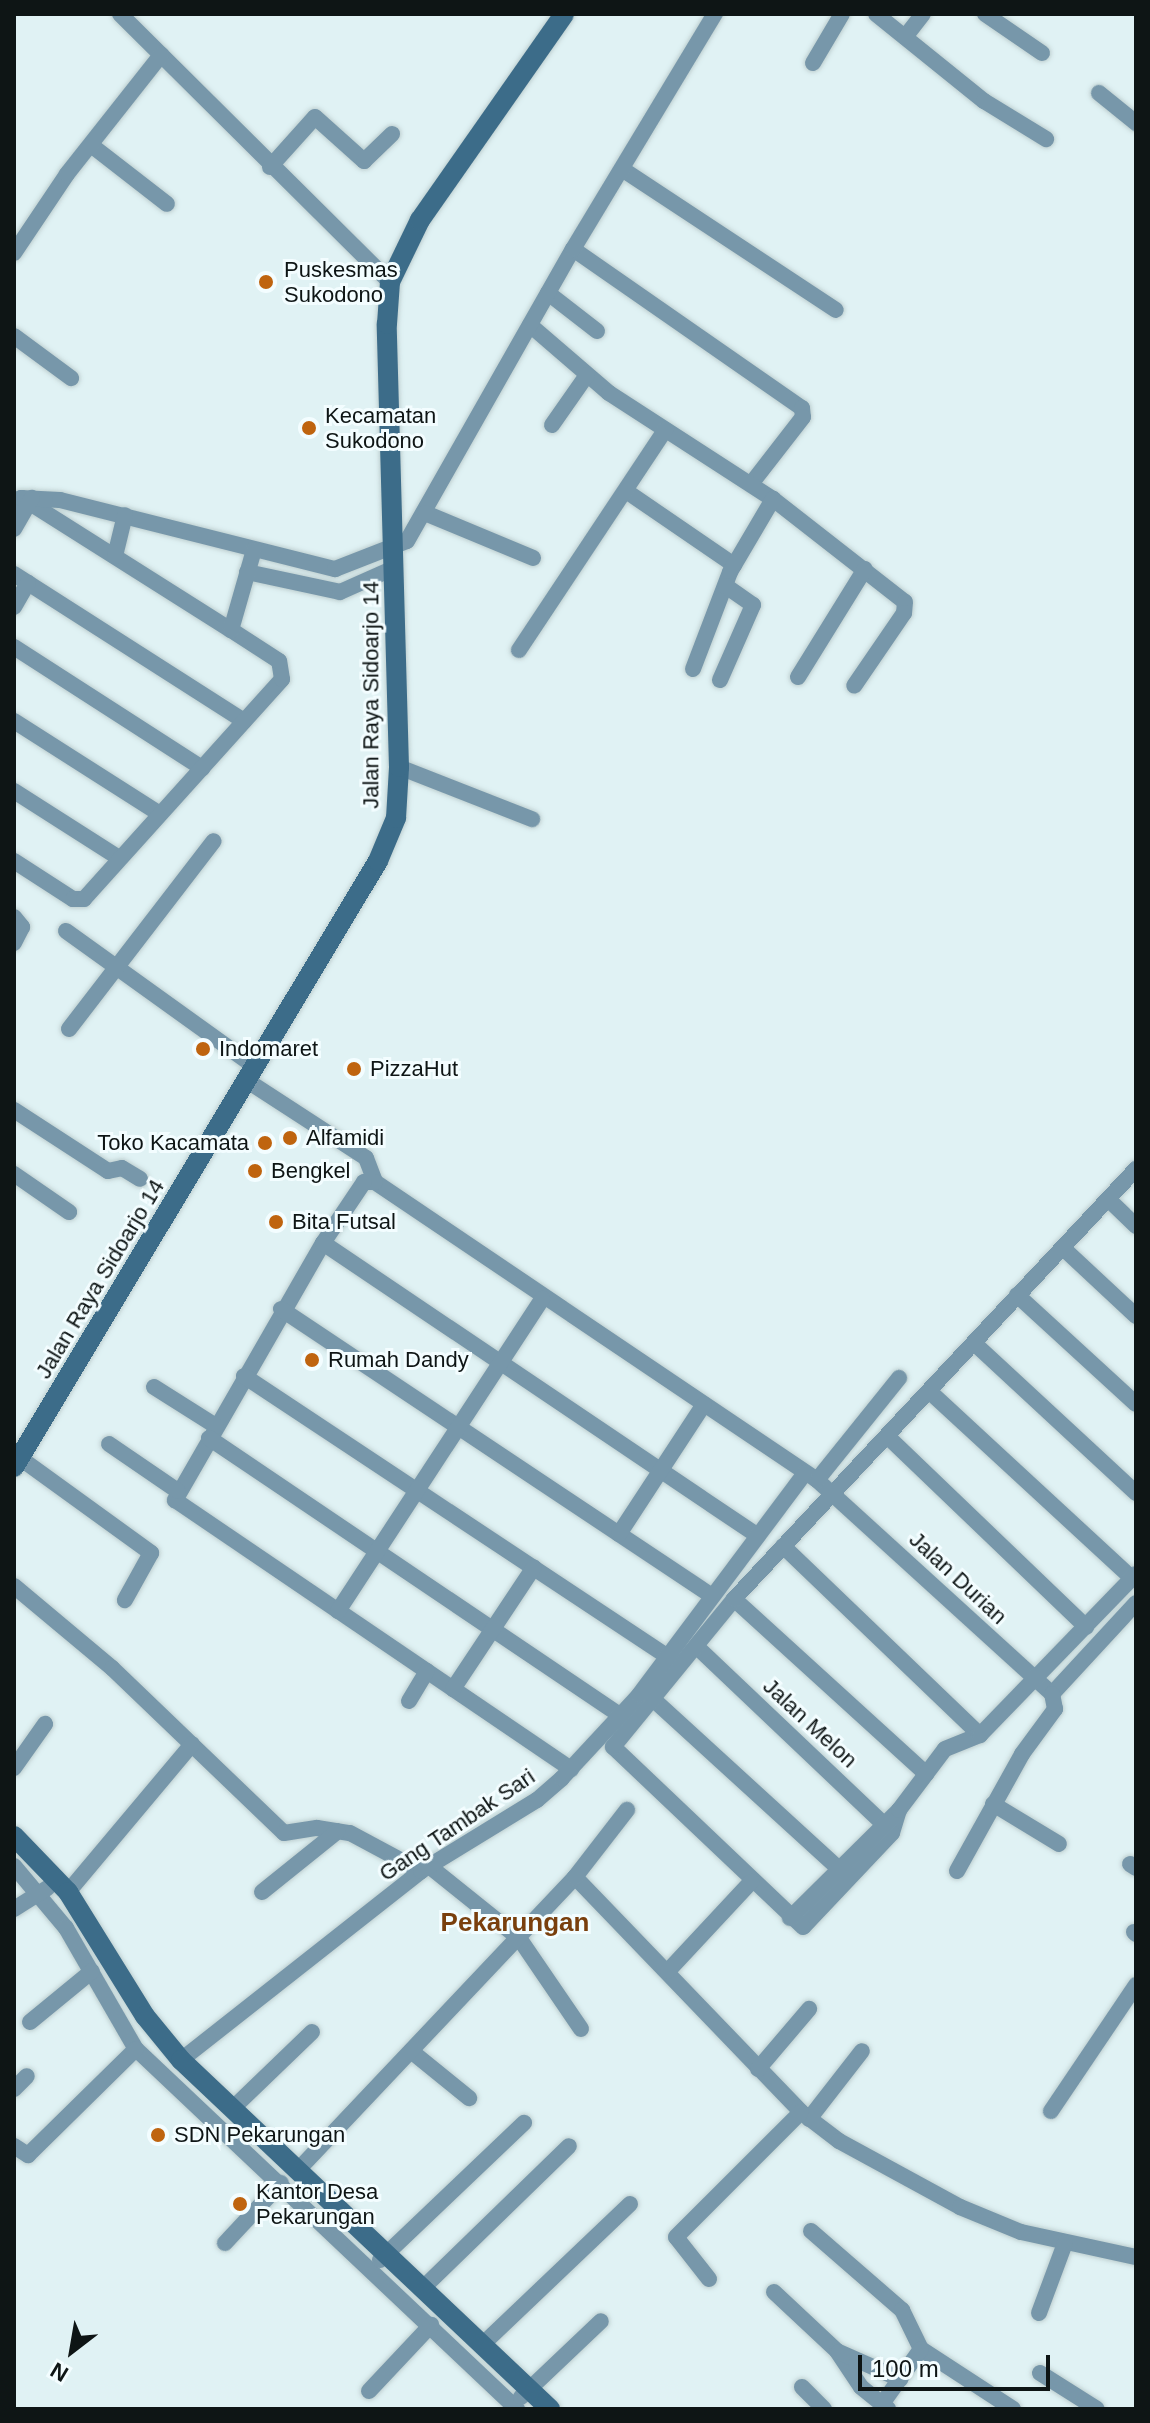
<!DOCTYPE html>
<style>
body{margin:0}
#map{position:relative;width:1150px;height:2423px;overflow:hidden;background:#e0f2f4;font-family:Helvetica,sans-serif}
div>[style]{position:absolute}
.roads{filter:drop-shadow(0 0 2px #becfd0) drop-shadow(0 0 2px #becfd0)}
.street>*{height:16px;margin:-8px;padding:0 8px;transform-origin:8px;border-radius:8px;background:#7797aa}
.secondary>*{height:20px;margin:-10px;padding:0 10px;transform-origin:10px;border-radius:10px;background:#3c6c89}
.dots>*{width:22px;height:22px;translate:-50% -50%;box-sizing:border-box;border:4px solid #f3fdff;border-radius:50%}
span{translate:-50% -50%;white-space:nowrap;text-align:center;line-height:1.15;-webkit-text-stroke:6px #f3fdff;paint-order:stroke}
.poi-label{font-size:22px;color:#0e1515}
.left{translate:0 -50%;text-align:left}
.right{translate:-100% -50%;text-align:right}
.street-label{font-size:22px;color:#0e1515}
.quarter-label{font-size:26px;color:#793f0d;font-weight:700}
.frame{position:absolute;inset:0;border:16px solid #0e1515;pointer-events:none}
.north{position:absolute;left:32px;top:2311px;width:80px;height:80px;-webkit-text-stroke:6px #f3fdff;paint-order:stroke;rotate:211deg;font-size:22px;font-weight:700;line-height:32px;text-align:center;color:#0e1515}
.north::after{content:'';display:block;margin:auto;width:28px;height:36px;background:#0e1515;clip-path:polygon(50% 0,100% 100%,50% 72%,0 100%)}
.scale{position:absolute;left:858px;top:2355px;width:192px;height:36px;box-sizing:border-box;border:4px solid #0e1515;border-top:0;padding-left:10px;font-size:24px;line-height:28px;white-space:nowrap;color:#0e1515;-webkit-text-stroke:6px #f3fdff;paint-order:stroke}
</style>
<div id="map">
<div class="roads">
<div class="street">
<i style="left:120px;top:14px;width:380px;rotate:44.8deg"></i>
<i style="left:876px;top:14px;width:139px;rotate:38.9deg"></i>
<i style="left:984px;top:101px;width:73px;rotate:31.5deg"></i>
<i style="left:985px;top:14px;width:69px;rotate:34.4deg"></i>
<i style="left:905px;top:37px;width:29px;rotate:-52deg"></i>
<i style="left:813px;top:63px;width:57px;rotate:-59.4deg"></i>
<i style="left:1099px;top:93px;width:48px;rotate:39deg"></i>
<i style="left:91px;top:145px;width:96px;rotate:37.8deg"></i>
<i style="left:270px;top:167px;width:67px;rotate:-48deg"></i>
<i style="left:315px;top:117px;width:66px;rotate:41.9deg"></i>
<i style="left:364px;top:161px;width:39px;rotate:-44deg"></i>
<i style="left:622px;top:169px;width:256px;rotate:33.4deg"></i>
<i style="left:573px;top:249px;width:279px;rotate:34.8deg"></i>
<i style="left:802px;top:408px;width:9px;rotate:84deg"></i>
<i style="left:803px;top:417px;width:85px;rotate:127.8deg"></i>
<i style="left:14px;top:253px;width:95px;rotate:-56.1deg"></i>
<i style="left:67px;top:174px;width:152px;rotate:-51.7deg"></i>
<i style="left:548px;top:293px;width:62px;rotate:37.8deg"></i>
<i style="left:530px;top:325px;width:104px;rotate:40.7deg"></i>
<i style="left:609px;top:393px;width:195px;rotate:32.9deg"></i>
<i style="left:773px;top:499px;width:167px;rotate:38deg"></i>
<i style="left:905px;top:602px;width:11px;rotate:95deg"></i>
<i style="left:904px;top:613px;width:88px;rotate:124.4deg"></i>
<i style="left:14px;top:336px;width:71px;rotate:36.4deg"></i>
<i style="left:552px;top:425px;width:61px;rotate:-55deg"></i>
<i style="left:626px;top:491px;width:131px;rotate:34.4deg"></i>
<i style="left:22px;top:498px;width:247px;rotate:32.3deg"></i>
<i style="left:14px;top:509px;width:13px;rotate:-58deg"></i>
<i style="left:21px;top:498px;width:39px;rotate:3deg"></i>
<i style="left:60px;top:500px;width:284px;rotate:14.1deg"></i>
<i style="left:335px;top:569px;width:77px;rotate:-21.3deg"></i>
<i style="left:407px;top:541px;width:336px;rotate:-60.4deg"></i>
<i style="left:573px;top:249px;width:275px;rotate:-58.9deg"></i>
<i style="left:425px;top:513px;width:117px;rotate:22.6deg"></i>
<i style="left:14px;top:529px;width:36px;rotate:-60deg"></i>
<i style="left:115px;top:556px;width:42px;rotate:-76.3deg"></i>
<i style="left:247px;top:572px;width:95px;rotate:12.1deg"></i>
<i style="left:340px;top:592px;width:59px;rotate:-24deg"></i>
<i style="left:14px;top:574px;width:273px;rotate:32.6deg"></i>
<i style="left:14px;top:607px;width:28px;rotate:-60deg"></i>
<i style="left:14px;top:647px;width:224px;rotate:32.8deg"></i>
<i style="left:519px;top:650px;width:264px;rotate:-56.4deg"></i>
<i style="left:693px;top:669px;width:104px;rotate:-69.1deg"></i>
<i style="left:730px;top:572px;width:85px;rotate:-59.5deg"></i>
<i style="left:798px;top:677px;width:127px;rotate:-58.2deg"></i>
<i style="left:720px;top:680px;width:82px;rotate:-66.3deg"></i>
<i style="left:753px;top:605px;width:33px;rotate:-145deg"></i>
<i style="left:14px;top:721px;width:173px;rotate:32.5deg"></i>
<i style="left:399px;top:767px;width:143px;rotate:21.4deg"></i>
<i style="left:14px;top:791px;width:125px;rotate:32.5deg"></i>
<i style="left:14px;top:861px;width:70px;rotate:32.8deg"></i>
<i style="left:73px;top:899px;width:11px"></i>
<i style="left:84px;top:899px;width:296px;rotate:-48deg"></i>
<i style="left:282px;top:679px;width:18px;rotate:-99deg"></i>
<i style="left:279px;top:661px;width:57px;rotate:-147.1deg"></i>
<i style="left:231px;top:630px;width:83px;rotate:-74deg"></i>
<i style="left:14px;top:917px;width:13px;rotate:51deg"></i>
<i style="left:22px;top:927px;width:18px;rotate:117deg"></i>
<i style="left:66px;top:931px;width:231px;rotate:35.7deg"></i>
<i style="left:69px;top:1029px;width:237px;rotate:-52.4deg"></i>
<i style="left:246px;top:1080px;width:143px;rotate:33deg"></i>
<i style="left:366px;top:1158px;width:26px;rotate:69deg"></i>
<i style="left:375px;top:1182px;width:533px;rotate:33.99deg"></i>
<i style="left:817px;top:1480px;width:318px;rotate:42.3deg"></i>
<i style="left:14px;top:1110px;width:112px;rotate:33deg"></i>
<i style="left:108px;top:1171px;width:14px;rotate:-12deg"></i>
<i style="left:122px;top:1168px;width:21px;rotate:31deg"></i>
<i style="left:14px;top:1174px;width:67px;rotate:34.6deg"></i>
<i style="left:375px;top:1182px;width:11px;rotate:180deg"></i>
<i style="left:364px;top:1182px;width:73px;rotate:123.9deg"></i>
<i style="left:323px;top:1243px;width:297px;rotate:119.9deg"></i>
<i style="left:175px;top:1500px;width:479px;rotate:34.2deg"></i>
<i style="left:1108px;top:1199px;width:39px;rotate:44deg"></i>
<i style="left:323px;top:1243px;width:524px;rotate:33.96deg"></i>
<i style="left:1063px;top:1248px;width:100px;rotate:43deg"></i>
<i style="left:1017px;top:1295px;width:161px;rotate:42.5deg"></i>
<i style="left:281px;top:1309px;width:518px;rotate:33.66deg"></i>
<i style="left:974px;top:1343px;width:221px;rotate:42.8deg"></i>
<i style="left:244px;top:1376px;width:509px;rotate:33.53deg"></i>
<i style="left:154px;top:1387px;width:73px;rotate:32.2deg"></i>
<i style="left:929px;top:1391px;width:276px;rotate:42.7deg"></i>
<i style="left:887px;top:1436px;width:276px;rotate:43.8deg"></i>
<i style="left:209px;top:1438px;width:496px;rotate:34deg"></i>
<i style="left:109px;top:1444px;width:83px;rotate:34.3deg"></i>
<i style="left:20px;top:1458px;width:162px;rotate:35.9deg"></i>
<i style="left:151px;top:1553px;width:54px;rotate:119deg"></i>
<i style="left:817px;top:1480px;width:131px;rotate:-51.2deg"></i>
<i style="left:619px;top:1534px;width:155px;rotate:-56.8deg"></i>
<i style="left:783px;top:1546px;width:273px;rotate:43.8deg"></i>
<i style="left:14px;top:1586px;width:128px;rotate:39.9deg"></i>
<i style="left:112px;top:1668px;width:238px;rotate:43.8deg"></i>
<i style="left:284px;top:1833px;width:33px;rotate:-9deg"></i>
<i style="left:317px;top:1828px;width:33px;rotate:9deg"></i>
<i style="left:350px;top:1833px;width:81px;rotate:28.2deg"></i>
<i style="left:734px;top:1599px;width:260px;rotate:42.3deg"></i>
<i style="left:338px;top:1611px;width:373px;rotate:-56.8deg"></i>
<i style="left:697px;top:1647px;width:266px;rotate:43.5deg"></i>
<i style="left:453px;top:1689px;width:146px;rotate:-56.4deg"></i>
<i style="left:1052px;top:1694px;width:124px;rotate:-47.3deg"></i>
<i style="left:654px;top:1700px;width:249px;rotate:42.4deg"></i>
<i style="left:409px;top:1701px;width:35px;rotate:-59deg"></i>
<i style="left:14px;top:1768px;width:54px;rotate:-54.8deg"></i>
<i style="left:993px;top:1804px;width:77px;rotate:31.2deg"></i>
<i style="left:899px;top:1810px;width:24px;rotate:107deg"></i>
<i style="left:892px;top:1833px;width:129px;rotate:133.4deg"></i>
<i style="left:803px;top:1927px;width:262px;rotate:-136.5deg"></i>
<i style="left:613px;top:1747px;width:191px;rotate:-50.7deg"></i>
<i style="left:734px;top:1599px;width:589px;rotate:-46.93deg"></i>
<i style="left:1130px;top:1864px;width:7px;rotate:34deg"></i>
<i style="left:14px;top:1866px;width:81px;rotate:50deg"></i>
<i style="left:66px;top:1928px;width:140px;rotate:60deg"></i>
<i style="left:136px;top:2049px;width:524px;rotate:43.38deg"></i>
<i style="left:429px;top:1866px;width:115px;rotate:38.7deg"></i>
<i style="left:519px;top:1938px;width:110px;rotate:55.7deg"></i>
<i style="left:957px;top:1871px;width:134px;rotate:-60.9deg"></i>
<i style="left:1022px;top:1754px;width:56px;rotate:-53.7deg"></i>
<i style="left:1055px;top:1709px;width:15px;rotate:-101deg"></i>
<i style="left:575px;top:1877px;width:326px;rotate:46.1deg"></i>
<i style="left:801px;top:2112px;width:48px;rotate:37.3deg"></i>
<i style="left:839px;top:2141px;width:138px;rotate:28.6deg"></i>
<i style="left:960px;top:2207px;width:66px;rotate:22.3deg"></i>
<i style="left:1021px;top:2232px;width:118px;rotate:12.3deg"></i>
<i style="left:68px;top:1892px;width:193px;rotate:-50deg"></i>
<i style="left:262px;top:1892px;width:97px;rotate:-38.8deg"></i>
<i style="left:14px;top:1909px;width:39px;rotate:-32deg"></i>
<i style="left:790px;top:1918px;width:153px;rotate:-44.7deg"></i>
<i style="left:899px;top:1810px;width:76px;rotate:-53deg"></i>
<i style="left:945px;top:1749px;width:38px;rotate:-22deg"></i>
<i style="left:980px;top:1735px;width:224px;rotate:-45.9deg"></i>
<i style="left:1134px;top:1932px;width:3px;rotate:45deg"></i>
<i style="left:668px;top:1971px;width:122px;rotate:-47deg"></i>
<i style="left:30px;top:2022px;width:80px;rotate:-39.4deg"></i>
<i style="left:411px;top:2051px;width:75px;rotate:39deg"></i>
<i style="left:181px;top:2060px;width:305px;rotate:-38.2deg"></i>
<i style="left:421px;top:1871px;width:136px;rotate:-31.5deg"></i>
<i style="left:537px;top:1800px;width:33px;rotate:-41deg"></i>
<i style="left:562px;top:1778px;width:113px;rotate:-47.1deg"></i>
<i style="left:639px;top:1695px;width:277px;rotate:-53.2deg"></i>
<i style="left:758px;top:2069px;width:79px;rotate:-49.6deg"></i>
<i style="left:14px;top:2089px;width:18px;rotate:-45deg"></i>
<i style="left:232px;top:2109px;width:111px;rotate:-43.9deg"></i>
<i style="left:1051px;top:2111px;width:152px;rotate:-56deg"></i>
<i style="left:809px;top:2119px;width:86px;rotate:-52.1deg"></i>
<i style="left:14px;top:2146px;width:17px;rotate:33deg"></i>
<i style="left:28px;top:2155px;width:151px;rotate:-44.5deg"></i>
<i style="left:298px;top:2170px;width:403px;rotate:-46.6deg"></i>
<i style="left:575px;top:1877px;width:85px;rotate:-52.2deg"></i>
<i style="left:811px;top:2231px;width:121px;rotate:41deg"></i>
<i style="left:902px;top:2310px;width:43px;rotate:64deg"></i>
<i style="left:921px;top:2349px;width:110px;rotate:33.1deg"></i>
<i style="left:225px;top:2243px;width:82px;rotate:-47deg"></i>
<i style="left:380px;top:2260px;width:199px;rotate:-43.6deg"></i>
<i style="left:709px;top:2279px;width:53px;rotate:-128.2deg"></i>
<i style="left:676px;top:2237px;width:177px;rotate:-45deg"></i>
<i style="left:424px;top:2287px;width:202px;rotate:-44.2deg"></i>
<i style="left:774px;top:2292px;width:86px;rotate:43.1deg"></i>
<i style="left:837px;top:2351px;width:43px;rotate:56.3deg"></i>
<i style="left:861px;top:2387px;width:35px;rotate:39deg"></i>
<i style="left:1039px;top:2313px;width:75px;rotate:-69.6deg"></i>
<i style="left:483px;top:2344px;width:203px;rotate:-43.6deg"></i>
<i style="left:839px;top:2352px;width:67px;rotate:23.9deg"></i>
<i style="left:1040px;top:2373px;width:67px;rotate:32.3deg"></i>
<i style="left:802px;top:2387px;width:31px;rotate:45deg"></i>
<i style="left:369px;top:2391px;width:91px;rotate:-46.8deg"></i>
<i style="left:521px;top:2397px;width:110px;rotate:-43.5deg"></i>
<i style="left:882px;top:2404px;width:67px;rotate:-54.7deg"></i>
</div>
<div class="secondary">
<i style="left:14px;top:1467px;width:707px;rotate:-59.01deg"></i>
<i style="left:378px;top:861px;width:47px;rotate:-67.3deg"></i>
<i style="left:396px;top:818px;width:51px;rotate:-86.6deg"></i>
<i style="left:399px;top:767px;width:443px;rotate:-91.6deg"></i>
<i style="left:387px;top:324px;width:42px;rotate:-85.9deg"></i>
<i style="left:390px;top:282px;width:69px;rotate:-64.2deg"></i>
<i style="left:420px;top:220px;width:251px;rotate:-55deg"></i>
<i style="left:14px;top:1836px;width:78px;rotate:46deg"></i>
<i style="left:68px;top:1892px;width:146px;rotate:58.2deg"></i>
<i style="left:145px;top:2016px;width:57px;rotate:50.7deg"></i>
<i style="left:181px;top:2060px;width:508px;rotate:43.4deg"></i>
</div>
</div>
<div class="dots">
<i style="left:266px;top:282px;background:#bf640f"></i>
<i style="left:309px;top:428px;background:#bf640f"></i>
<i style="left:203px;top:1049px;background:#bf640f"></i>
<i style="left:354px;top:1069px;background:#bf640f"></i>
<i style="left:290px;top:1138px;background:#bf640f"></i>
<i style="left:265px;top:1143px;background:#bf640f"></i>
<i style="left:255px;top:1171px;background:#bf640f"></i>
<i style="left:276px;top:1222px;background:#bf640f"></i>
<i style="left:312px;top:1360px;background:#bf640f"></i>
<i style="left:158px;top:2135px;background:#bf640f"></i>
<i style="left:240px;top:2204px;background:#bf640f"></i>
</div>
<div class="poi-label">
<span class="left" style="left:284px;top:282px">Puskesmas<br>Sukodono</span>
<span class="left" style="left:325px;top:428px">Kecamatan<br>Sukodono</span>
<span class="left" style="left:219px;top:1049px">Indomaret</span>
<span class="left" style="left:370px;top:1069px">PizzaHut</span>
<span class="left" style="left:306px;top:1138px">Alfamidi</span>
<span class="right" style="left:249px;top:1143px">Toko Kacamata</span>
<span class="left" style="left:271px;top:1171px">Bengkel</span>
<span class="left" style="left:292px;top:1222px">Bita Futsal</span>
<span class="left" style="left:328px;top:1360px">Rumah Dandy</span>
<span class="left" style="left:174px;top:2135px">SDN Pekarungan</span>
<span class="left" style="left:256px;top:2204px">Kantor Desa<br>Pekarungan</span>
</div>
<div class="street-label">
<span style="left:371px;top:695px;rotate:-90deg">Jalan Raya Sidoarjo 14</span>
<span style="left:100px;top:1279px;rotate:-59deg">Jalan Raya Sidoarjo 14</span>
<span style="left:958px;top:1578px;rotate:43deg">Jalan Durian</span>
<span style="left:810px;top:1723px;rotate:43deg">Jalan Melon</span>
<span style="left:457px;top:1825px;rotate:-34deg">Gang Tambak Sari</span>
</div>
<div class="quarter-label">
<span style="left:515px;top:1923px">Pekarungan</span>
</div>
<div class="frame"></div>
<div class="north">N</div>
<div class="scale">100 m</div>
</div>
